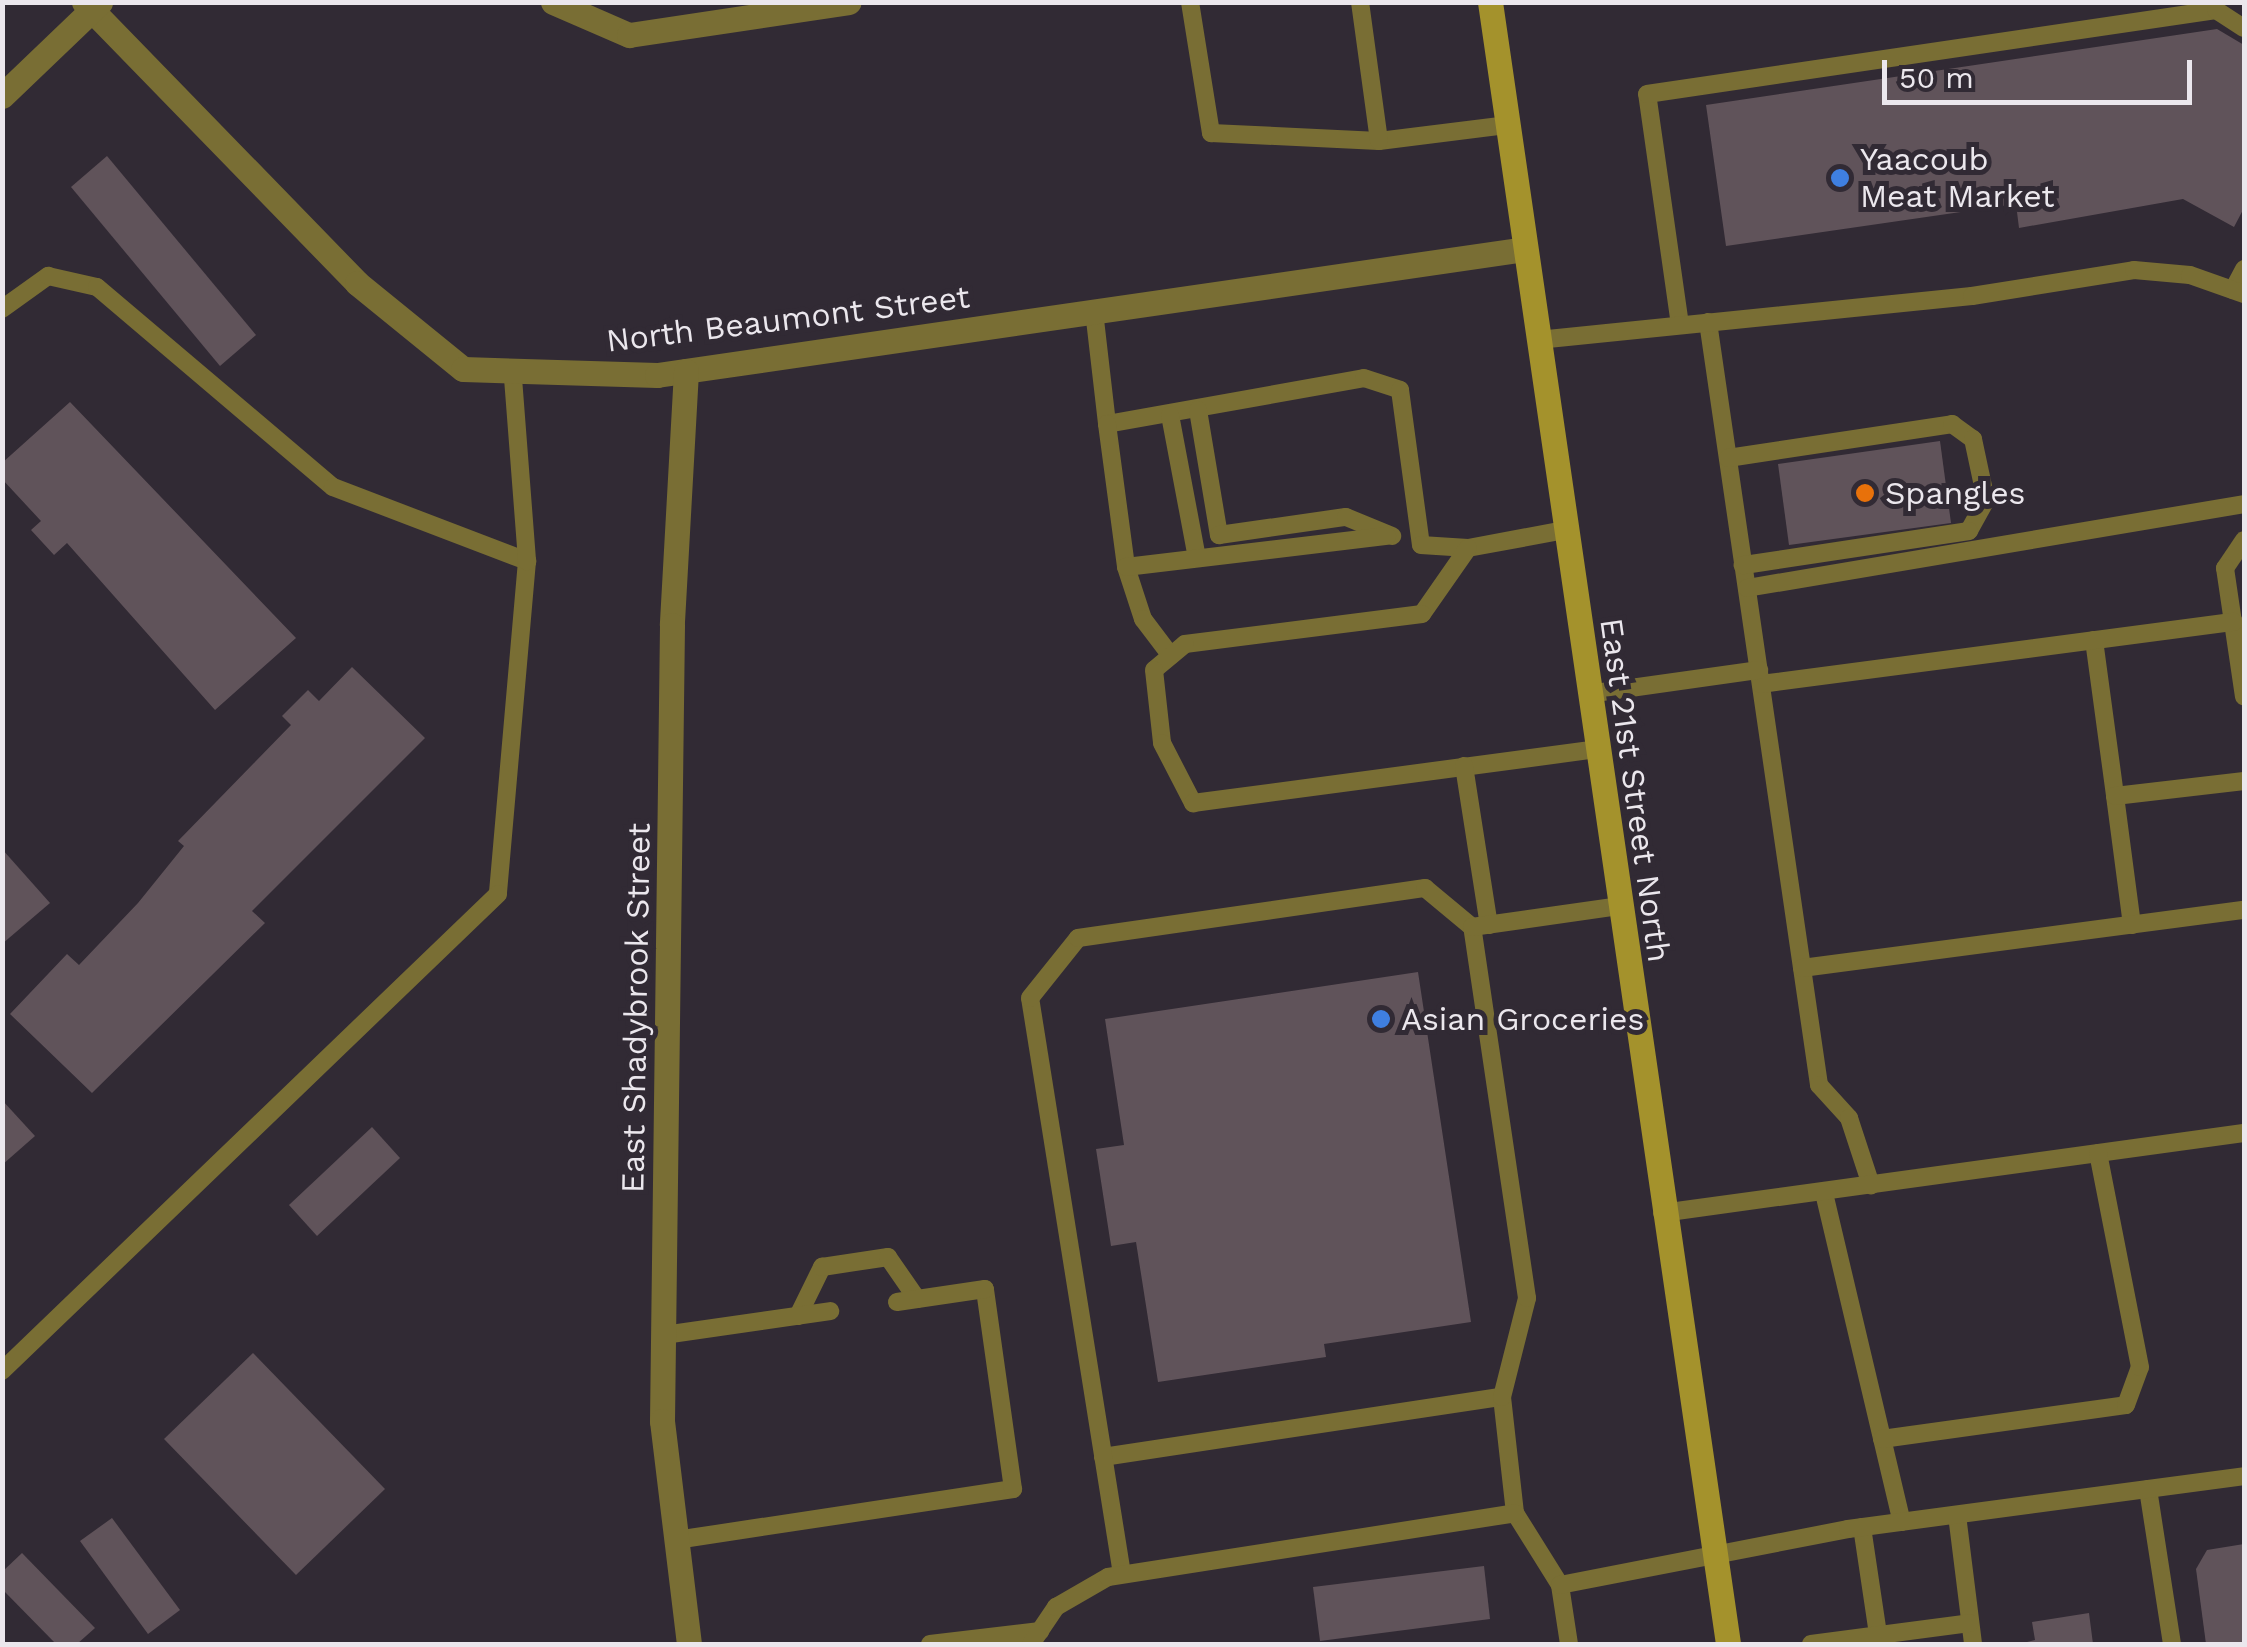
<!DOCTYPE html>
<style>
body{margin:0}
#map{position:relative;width:2247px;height:1647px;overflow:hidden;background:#312a34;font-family:"Work Sans",sans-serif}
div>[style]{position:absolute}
.building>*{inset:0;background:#60535a}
.service>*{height:18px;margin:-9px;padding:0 9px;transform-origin:9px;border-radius:9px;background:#796e34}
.minor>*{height:25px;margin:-12.5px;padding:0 12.5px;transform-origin:12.5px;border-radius:12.5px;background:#796e34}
.secondary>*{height:25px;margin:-12.5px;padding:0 12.5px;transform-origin:12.5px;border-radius:12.5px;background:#a4922c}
.dots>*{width:28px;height:28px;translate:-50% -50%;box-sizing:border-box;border:5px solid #312a34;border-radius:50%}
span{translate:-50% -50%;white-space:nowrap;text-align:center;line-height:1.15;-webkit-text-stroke:10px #312a34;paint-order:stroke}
.poi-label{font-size:32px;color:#ebe7ed}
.left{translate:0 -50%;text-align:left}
.street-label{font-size:32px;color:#ebe7ed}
.frame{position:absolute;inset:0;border:5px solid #ebe7ed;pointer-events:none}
.scale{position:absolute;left:1882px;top:60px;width:310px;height:45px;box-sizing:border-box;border:5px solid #ebe7ed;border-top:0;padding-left:12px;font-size:30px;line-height:35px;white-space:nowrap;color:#ebe7ed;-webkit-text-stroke:8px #312a34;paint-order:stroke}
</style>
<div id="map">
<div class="building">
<i style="clip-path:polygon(2217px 29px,2244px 45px,2244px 208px,2234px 227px,2183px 199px,2019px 228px,2016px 204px,1726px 246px,1706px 105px)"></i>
<i style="clip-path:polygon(107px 156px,256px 335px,220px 366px,71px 187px)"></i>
<i style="clip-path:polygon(70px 402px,296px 638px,215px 710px,67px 543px,54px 555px,31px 530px,41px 521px,2px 479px,2px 463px)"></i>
<i style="clip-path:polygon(1940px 441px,1951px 523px,1789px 545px,1778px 464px)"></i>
<i style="clip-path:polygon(352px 667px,425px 738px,252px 911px,265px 923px,92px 1093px,10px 1014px,67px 954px,79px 965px,138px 903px,184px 846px,178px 841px,291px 725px,282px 716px,308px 690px,319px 701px)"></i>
<i style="clip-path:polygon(2px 849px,50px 903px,2px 944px)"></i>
<i style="clip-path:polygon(1418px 972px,1471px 1322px,1324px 1344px,1326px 1357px,1158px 1382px,1136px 1242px,1111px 1246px,1096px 1149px,1124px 1145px,1105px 1019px)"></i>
<i style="clip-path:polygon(2px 1100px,35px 1136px,2px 1165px)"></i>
<i style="clip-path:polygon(372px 1127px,400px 1158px,317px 1236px,289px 1205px)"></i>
<i style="clip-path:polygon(253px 1353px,385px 1489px,296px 1575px,164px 1439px)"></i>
<i style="clip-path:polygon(112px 1518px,180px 1610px,148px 1634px,80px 1541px)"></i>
<i style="clip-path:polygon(2244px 1544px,2244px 1644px,2206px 1644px,2196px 1569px,2207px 1550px)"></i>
<i style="clip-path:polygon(22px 1553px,95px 1628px,77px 1644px,56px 1644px,2px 1589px,2px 1572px)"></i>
<i style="clip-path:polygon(1484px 1566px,1490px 1619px,1320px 1641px,1313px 1587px)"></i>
<i style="clip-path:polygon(2089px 1613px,2093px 1644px,2019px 1644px,2035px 1640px,2032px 1622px)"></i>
</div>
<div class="service">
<i style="left:1190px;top:2px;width:133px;rotate:80.9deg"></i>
<i style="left:1211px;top:133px;width:168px;rotate:2.7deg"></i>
<i style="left:1379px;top:141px;width:130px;rotate:-7.1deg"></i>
<i style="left:1360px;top:2px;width:140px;rotate:82.2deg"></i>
<i style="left:2233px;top:290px;width:24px;rotate:-62deg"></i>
<i style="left:2px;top:309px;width:57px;rotate:-35.7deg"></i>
<i style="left:48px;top:276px;width:50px;rotate:12.7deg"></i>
<i style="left:97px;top:287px;width:309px;rotate:40.3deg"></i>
<i style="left:333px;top:487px;width:208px;rotate:20.9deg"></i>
<i style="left:527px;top:561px;width:334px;rotate:95deg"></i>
<i style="left:498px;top:894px;width:688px;rotate:136.12deg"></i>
<i style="left:1094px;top:311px;width:114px;rotate:83.4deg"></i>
<i style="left:1107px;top:424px;width:261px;rotate:-10.1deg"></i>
<i style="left:1364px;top:378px;width:38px;rotate:18deg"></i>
<i style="left:1400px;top:390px;width:156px;rotate:82.3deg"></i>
<i style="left:1421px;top:545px;width:47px;rotate:3.7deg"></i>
<i style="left:1468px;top:548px;width:99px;rotate:-10.5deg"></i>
<i style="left:1708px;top:322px;width:771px;rotate:81.72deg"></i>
<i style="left:1819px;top:1085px;width:45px;rotate:47.7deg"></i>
<i style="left:1849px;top:1118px;width:71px;rotate:71.8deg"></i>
<i style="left:1680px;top:325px;width:233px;rotate:-98.1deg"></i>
<i style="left:1647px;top:94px;width:575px;rotate:-8.4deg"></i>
<i style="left:2216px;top:10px;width:33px;rotate:33deg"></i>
<i style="left:1538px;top:340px;width:436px;rotate:-5.8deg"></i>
<i style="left:1972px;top:296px;width:164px;rotate:-9.1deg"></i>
<i style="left:2134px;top:270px;width:56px;rotate:5.1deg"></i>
<i style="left:2190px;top:275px;width:57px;rotate:19.4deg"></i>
<i style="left:513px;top:378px;width:184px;rotate:85.6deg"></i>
<i style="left:1198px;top:410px;width:127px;rotate:80.5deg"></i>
<i style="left:1219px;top:535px;width:128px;rotate:-8.1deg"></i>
<i style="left:1346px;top:517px;width:50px;rotate:22.4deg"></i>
<i style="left:1170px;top:415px;width:139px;rotate:79.3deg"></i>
<i style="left:1107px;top:424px;width:144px;rotate:82.4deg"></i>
<i style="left:1126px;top:567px;width:55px;rotate:71.9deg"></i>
<i style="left:1143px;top:619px;width:46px;rotate:52.9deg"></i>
<i style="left:1728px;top:458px;width:227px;rotate:-8.6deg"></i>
<i style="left:1952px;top:424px;width:26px;rotate:36deg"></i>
<i style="left:1973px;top:439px;width:62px;rotate:78deg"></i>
<i style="left:1986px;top:500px;width:35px;rotate:119deg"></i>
<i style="left:1969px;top:531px;width:229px;rotate:171.4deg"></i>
<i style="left:2244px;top:540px;width:34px;rotate:124deg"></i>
<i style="left:2225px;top:568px;width:130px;rotate:81.6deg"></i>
<i style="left:1468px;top:548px;width:80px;rotate:124.9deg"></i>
<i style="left:1422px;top:614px;width:239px;rotate:172.8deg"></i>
<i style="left:1185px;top:644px;width:40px;rotate:140deg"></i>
<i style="left:1154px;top:670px;width:73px;rotate:83.7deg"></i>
<i style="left:1162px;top:743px;width:68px;rotate:62.7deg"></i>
<i style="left:1193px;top:803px;width:407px;rotate:-7.6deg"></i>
<i style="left:1126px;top:567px;width:263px;rotate:-6.8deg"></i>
<i style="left:1747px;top:588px;width:504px;rotate:-9.59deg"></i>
<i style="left:2094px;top:640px;width:157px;rotate:82.3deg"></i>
<i style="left:1761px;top:684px;width:477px;rotate:-7.5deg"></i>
<i style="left:1588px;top:694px;width:173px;rotate:-8deg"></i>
<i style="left:1464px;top:766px;width:161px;rotate:81.1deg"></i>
<i style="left:2132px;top:925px;width:130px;rotate:-97.5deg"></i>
<i style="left:2115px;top:796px;width:130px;rotate:-6.6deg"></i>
<i style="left:1802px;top:968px;width:446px;rotate:-7.5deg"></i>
<i style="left:1824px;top:1193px;width:338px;rotate:76.7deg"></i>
<i style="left:1662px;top:1213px;width:587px;rotate:-7.83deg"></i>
<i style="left:798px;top:1316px;width:55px;rotate:-63.9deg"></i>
<i style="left:822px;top:1267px;width:67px;rotate:-8.6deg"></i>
<i style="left:888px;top:1257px;width:51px;rotate:55.4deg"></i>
<i style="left:664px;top:1335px;width:168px;rotate:-8.2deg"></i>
<i style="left:1882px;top:1439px;width:246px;rotate:-7.9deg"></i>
<i style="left:2126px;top:1405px;width:40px;rotate:-69.8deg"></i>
<i style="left:2140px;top:1367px;width:218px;rotate:-101.1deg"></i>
<i style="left:1103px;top:1457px;width:403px;rotate:-8.6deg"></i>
<i style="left:2148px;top:1489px;width:157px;rotate:81.2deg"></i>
<i style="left:1957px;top:1515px;width:130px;rotate:82.9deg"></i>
<i style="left:1862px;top:1527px;width:108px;rotate:81.5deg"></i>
<i style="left:676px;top:1540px;width:341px;rotate:-8.6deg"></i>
<i style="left:1013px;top:1489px;width:202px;rotate:-98deg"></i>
<i style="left:985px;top:1289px;width:89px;rotate:171.6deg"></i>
<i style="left:1122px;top:1574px;width:583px;rotate:-99.07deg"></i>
<i style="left:1030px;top:998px;width:77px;rotate:-51.3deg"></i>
<i style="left:1078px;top:938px;width:351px;rotate:-8.2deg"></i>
<i style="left:1425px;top:888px;width:61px;rotate:39.7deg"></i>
<i style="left:1560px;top:1585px;width:85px;rotate:-122deg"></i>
<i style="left:1515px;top:1513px;width:117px;rotate:-96.4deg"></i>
<i style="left:1502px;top:1397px;width:102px;rotate:-75.8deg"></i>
<i style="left:1527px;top:1298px;width:375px;rotate:-98.4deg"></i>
<i style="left:1472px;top:927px;width:148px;rotate:-8.1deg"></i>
<i style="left:930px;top:1644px;width:111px;rotate:-6.7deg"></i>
<i style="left:1031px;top:1644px;width:45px;rotate:-56deg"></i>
<i style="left:1056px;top:1607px;width:60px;rotate:-30deg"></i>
<i style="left:1108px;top:1577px;width:412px;rotate:-8.9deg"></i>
<i style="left:1569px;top:1644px;width:60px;rotate:-98.7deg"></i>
<i style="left:1560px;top:1585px;width:293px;rotate:-11deg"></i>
<i style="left:1848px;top:1529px;width:400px;rotate:-7.6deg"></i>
<i style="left:1811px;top:1644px;width:160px;rotate:-7.5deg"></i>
</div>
<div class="minor">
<i style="left:84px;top:2px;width:392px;rotate:45.8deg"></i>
<i style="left:357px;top:283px;width:136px;rotate:39.1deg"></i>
<i style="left:463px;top:369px;width:194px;rotate:1.8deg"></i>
<i style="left:657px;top:375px;width:877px;rotate:-8.26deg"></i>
<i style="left:553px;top:2px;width:83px;rotate:23.5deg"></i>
<i style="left:629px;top:35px;width:222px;rotate:-8.5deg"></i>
<i style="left:2px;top:96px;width:136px;rotate:-43.8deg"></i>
<i style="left:686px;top:371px;width:254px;rotate:93.2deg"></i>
<i style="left:672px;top:625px;width:796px;rotate:90.72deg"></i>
<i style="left:662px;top:1421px;width:225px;rotate:83.1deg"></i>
</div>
<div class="secondary">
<i style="left:1490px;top:2px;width:1659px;rotate:81.75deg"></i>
</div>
<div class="dots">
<i style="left:1840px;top:178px;background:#3f7fe0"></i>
<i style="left:1865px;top:493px;background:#e8710a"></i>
<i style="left:1381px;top:1019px;background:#3f7fe0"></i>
</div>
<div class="poi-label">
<span class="left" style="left:1860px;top:178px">Yaacoub<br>Meat Market</span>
<span class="left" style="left:1885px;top:493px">Spangles</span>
<span class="left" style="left:1401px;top:1019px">Asian Groceries</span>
</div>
<div class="street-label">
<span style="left:788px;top:319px;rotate:-7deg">North Beaumont Street</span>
<span style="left:1635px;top:790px;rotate:82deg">East 21st Street North</span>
<span style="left:636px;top:1008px;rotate:-89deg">East Shadybrook Street</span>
</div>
<div class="frame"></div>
<div class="scale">50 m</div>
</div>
